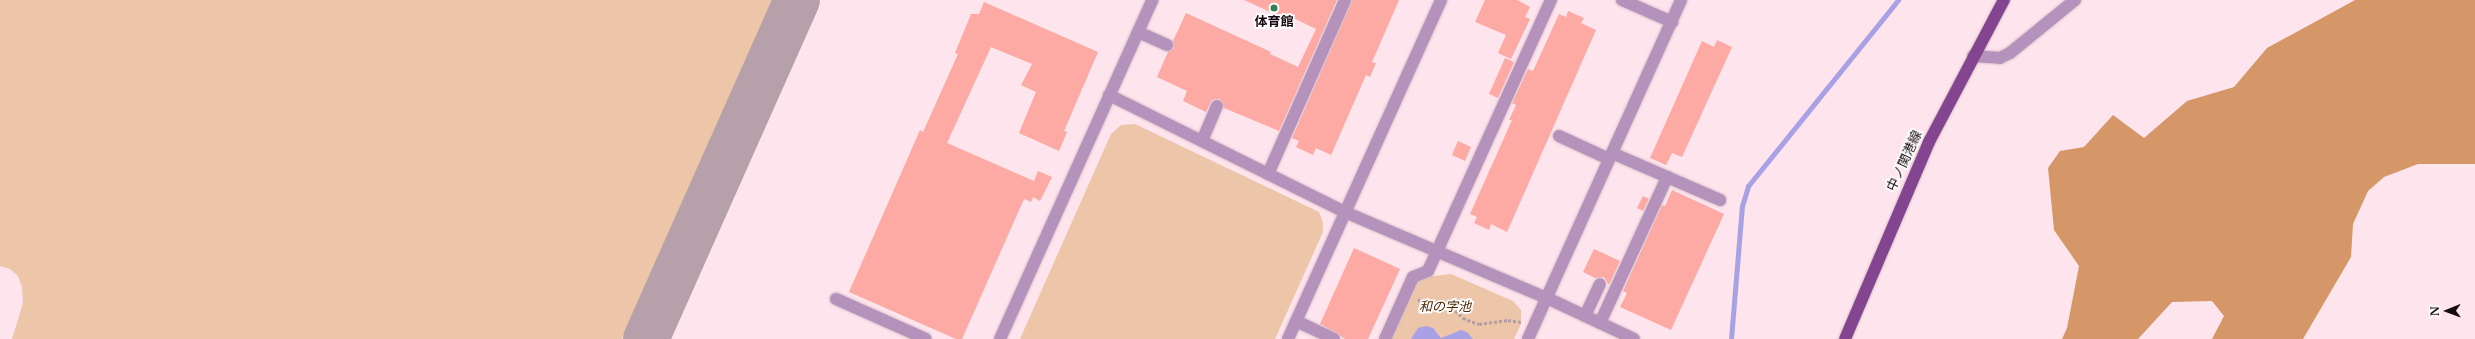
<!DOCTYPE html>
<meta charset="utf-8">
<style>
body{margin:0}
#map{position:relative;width:2475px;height:339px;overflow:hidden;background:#fde4ed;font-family:"Libre Baskerville","Noto Sans JP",serif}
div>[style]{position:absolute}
.green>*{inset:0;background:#edc5a8}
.forest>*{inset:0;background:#d59768}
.water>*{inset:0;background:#a9a1e5}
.stream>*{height:5px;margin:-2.5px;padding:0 2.5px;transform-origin:2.5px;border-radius:2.5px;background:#a9a1e5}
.taxiway>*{height:46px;margin:-23px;padding:0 23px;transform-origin:23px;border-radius:23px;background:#b6a1aa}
.building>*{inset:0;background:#fcaaa3}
.path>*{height:2.5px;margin-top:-1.25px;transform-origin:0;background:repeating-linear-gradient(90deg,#b49ea6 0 3px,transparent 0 5px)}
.roads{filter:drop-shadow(0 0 1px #d8c1c9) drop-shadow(0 0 1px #d8c1c9)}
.minor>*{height:12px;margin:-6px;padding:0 6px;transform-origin:6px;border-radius:6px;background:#b592bc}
.major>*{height:12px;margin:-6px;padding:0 6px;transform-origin:6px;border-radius:6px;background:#844590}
.dots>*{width:11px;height:11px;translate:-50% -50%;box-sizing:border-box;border:2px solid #fff;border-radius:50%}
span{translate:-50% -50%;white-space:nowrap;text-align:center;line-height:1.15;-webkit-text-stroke:3.5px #fff;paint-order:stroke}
.poi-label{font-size:13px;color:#16090f;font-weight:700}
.street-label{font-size:13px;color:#16090f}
.park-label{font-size:13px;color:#4f2701;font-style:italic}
.north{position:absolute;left:2427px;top:291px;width:40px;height:40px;-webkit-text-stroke:3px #fff;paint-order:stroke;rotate:269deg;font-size:11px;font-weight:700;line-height:16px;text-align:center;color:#16090f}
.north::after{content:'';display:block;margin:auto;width:14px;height:18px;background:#16090f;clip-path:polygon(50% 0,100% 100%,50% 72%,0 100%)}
</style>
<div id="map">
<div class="green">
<i style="clip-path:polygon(0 0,775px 0,622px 339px,12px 339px,23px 303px,22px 287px,18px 276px,10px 269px,0 266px)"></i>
<i style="clip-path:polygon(1135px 124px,1319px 212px,1323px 223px,1323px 232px,1275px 339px,1020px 339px,1111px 134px,1121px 125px)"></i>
<i style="clip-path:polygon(1451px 274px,1513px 301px,1521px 310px,1521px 324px,1514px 339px,1390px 339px,1416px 282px,1425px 277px)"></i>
</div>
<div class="forest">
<i style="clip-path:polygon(2355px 0,2475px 0,2475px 164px,2418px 164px,2384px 177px,2368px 191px,2353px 224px,2351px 257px,2303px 339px,2212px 339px,2224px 316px,2212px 301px,2172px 302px,2138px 339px,2062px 339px,2067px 328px,2079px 266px,2054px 230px,2048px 168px,2060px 151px,2084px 147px,2113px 115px,2144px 138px,2187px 101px,2234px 87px,2267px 48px)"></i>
</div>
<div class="water">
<i style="clip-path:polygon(1426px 326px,1433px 328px,1441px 338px,1461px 330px,1467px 332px,1473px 339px,1411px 339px,1418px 328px)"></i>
</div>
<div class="stream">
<i style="left:1731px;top:339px;width:133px;rotate:-85.3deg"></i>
<i style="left:1742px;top:206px;width:21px;rotate:-73deg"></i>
<i style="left:1748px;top:186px;width:239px;rotate:-51.1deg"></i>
</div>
<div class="taxiway">
<i style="left:646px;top:339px;width:371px;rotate:-66deg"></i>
</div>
<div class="building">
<i style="clip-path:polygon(1244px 0,1337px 0,1279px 131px,1224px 108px,1220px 99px,1212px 100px,1206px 112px,1183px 101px,1187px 91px,1157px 77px,1168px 52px,1174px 48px,1173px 41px,1186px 13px,1271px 52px,1270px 54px,1298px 67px,1316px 29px,1283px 13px,1281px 17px)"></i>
<i style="clip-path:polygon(1352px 0,1399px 0,1372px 62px,1376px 63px,1370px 77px,1366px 75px,1331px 155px,1316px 148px,1313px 155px,1296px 147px,1299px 141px,1292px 138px)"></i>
<i style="clip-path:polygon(1485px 0,1517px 0,1530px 7px,1525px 17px,1530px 19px,1511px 59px,1498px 53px,1506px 35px,1475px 22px)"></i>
<i style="clip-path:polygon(984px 2px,1098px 52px,1064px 131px,1067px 132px,1059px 151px,1019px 133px,1036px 92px,1021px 85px,1032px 64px,991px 47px,947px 143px,1034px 181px,1038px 171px,1052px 177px,1040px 201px,1033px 197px,1031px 202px,1024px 199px,962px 339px,956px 339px,849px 292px,920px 130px,923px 132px,958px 54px,955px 53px,971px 14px,979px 14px)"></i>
<i style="clip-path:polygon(1568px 11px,1584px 18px,1581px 23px,1596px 30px,1507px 232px,1491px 224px,1489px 230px,1474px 223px,1477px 217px,1470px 214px,1512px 120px,1509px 120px,1516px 105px,1512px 103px,1528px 69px,1533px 71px,1559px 14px,1566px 17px)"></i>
<i style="clip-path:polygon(1717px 40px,1732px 47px,1682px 157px,1672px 153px,1666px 165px,1650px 158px,1702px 41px,1714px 47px)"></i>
<i style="clip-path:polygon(1505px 58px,1514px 62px,1498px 98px,1489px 94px)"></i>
<i style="clip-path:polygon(1458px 141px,1471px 147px,1465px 161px,1452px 155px)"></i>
<i style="clip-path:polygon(1672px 190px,1724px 214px,1671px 330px,1620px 307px,1627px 293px,1623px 291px,1662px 205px,1665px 206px)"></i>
<i style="clip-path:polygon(1643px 196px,1649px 199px,1643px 211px,1637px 208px)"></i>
<i style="clip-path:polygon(1354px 248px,1400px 269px,1368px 339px,1345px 339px,1320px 324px)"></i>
<i style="clip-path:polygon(1594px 249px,1620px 261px,1609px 285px,1604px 277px,1595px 278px,1583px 272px)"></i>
</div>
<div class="path">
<i style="left:1418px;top:299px;width:21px;rotate:31deg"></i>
<i style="left:1436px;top:310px;width:16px;rotate:-11deg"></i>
<i style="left:1452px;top:307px;width:16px;rotate:45deg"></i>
<i style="left:1463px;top:318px;width:17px;rotate:21deg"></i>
<i style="left:1479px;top:324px;width:29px;rotate:-8deg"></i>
<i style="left:1508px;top:320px;width:13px;rotate:9deg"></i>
</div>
<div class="roads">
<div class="minor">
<i style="left:1622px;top:0;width:55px;rotate:23.7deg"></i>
<i style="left:1138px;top:32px;width:32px;rotate:24deg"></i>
<i style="left:1973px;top:56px;width:27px;rotate:4deg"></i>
<i style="left:2000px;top:58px;width:11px;rotate:-27deg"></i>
<i style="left:2010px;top:53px;width:84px;rotate:-39.2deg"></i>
<i style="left:1109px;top:95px;width:263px;rotate:26.4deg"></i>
<i style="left:1345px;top:212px;width:220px;rotate:23.1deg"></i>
<i style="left:1547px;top:298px;width:96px;rotate:25.2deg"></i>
<i style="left:1559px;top:136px;width:55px;rotate:24.7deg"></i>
<i style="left:1202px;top:141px;width:38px;rotate:-67deg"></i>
<i style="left:1612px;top:153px;width:118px;rotate:23.5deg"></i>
<i style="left:1268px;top:174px;width:190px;rotate:-66.1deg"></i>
<i style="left:836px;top:299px;width:98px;rotate:24deg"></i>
<i style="left:1585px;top:316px;width:35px;rotate:-65deg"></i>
<i style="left:1296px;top:321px;width:42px;rotate:25.3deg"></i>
<i style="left:1600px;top:323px;width:161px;rotate:-65.3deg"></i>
<i style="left:1000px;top:339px;width:372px;rotate:-65.8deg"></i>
<i style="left:1288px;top:339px;width:372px;rotate:-65.7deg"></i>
<i style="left:1385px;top:339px;width:68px;rotate:-65.7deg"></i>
<i style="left:1413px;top:277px;width:16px;rotate:-22deg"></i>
<i style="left:1428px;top:271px;width:298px;rotate:-65.6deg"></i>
<i style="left:1528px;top:339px;width:372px;rotate:-65.7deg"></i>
</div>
<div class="major">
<i style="left:1845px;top:339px;width:214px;rotate:-66.9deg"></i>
<i style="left:1929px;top:142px;width:161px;rotate:-62.2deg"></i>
</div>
</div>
<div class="dots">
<i style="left:1274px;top:8px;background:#328151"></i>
</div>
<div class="poi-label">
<span style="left:1274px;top:22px">体育館</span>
</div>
<div class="street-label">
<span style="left:1905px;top:161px;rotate:-65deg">中ノ関港線</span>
</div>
<div class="park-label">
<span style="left:1445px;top:307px">和の字池</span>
</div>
<div class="north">N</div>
</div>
